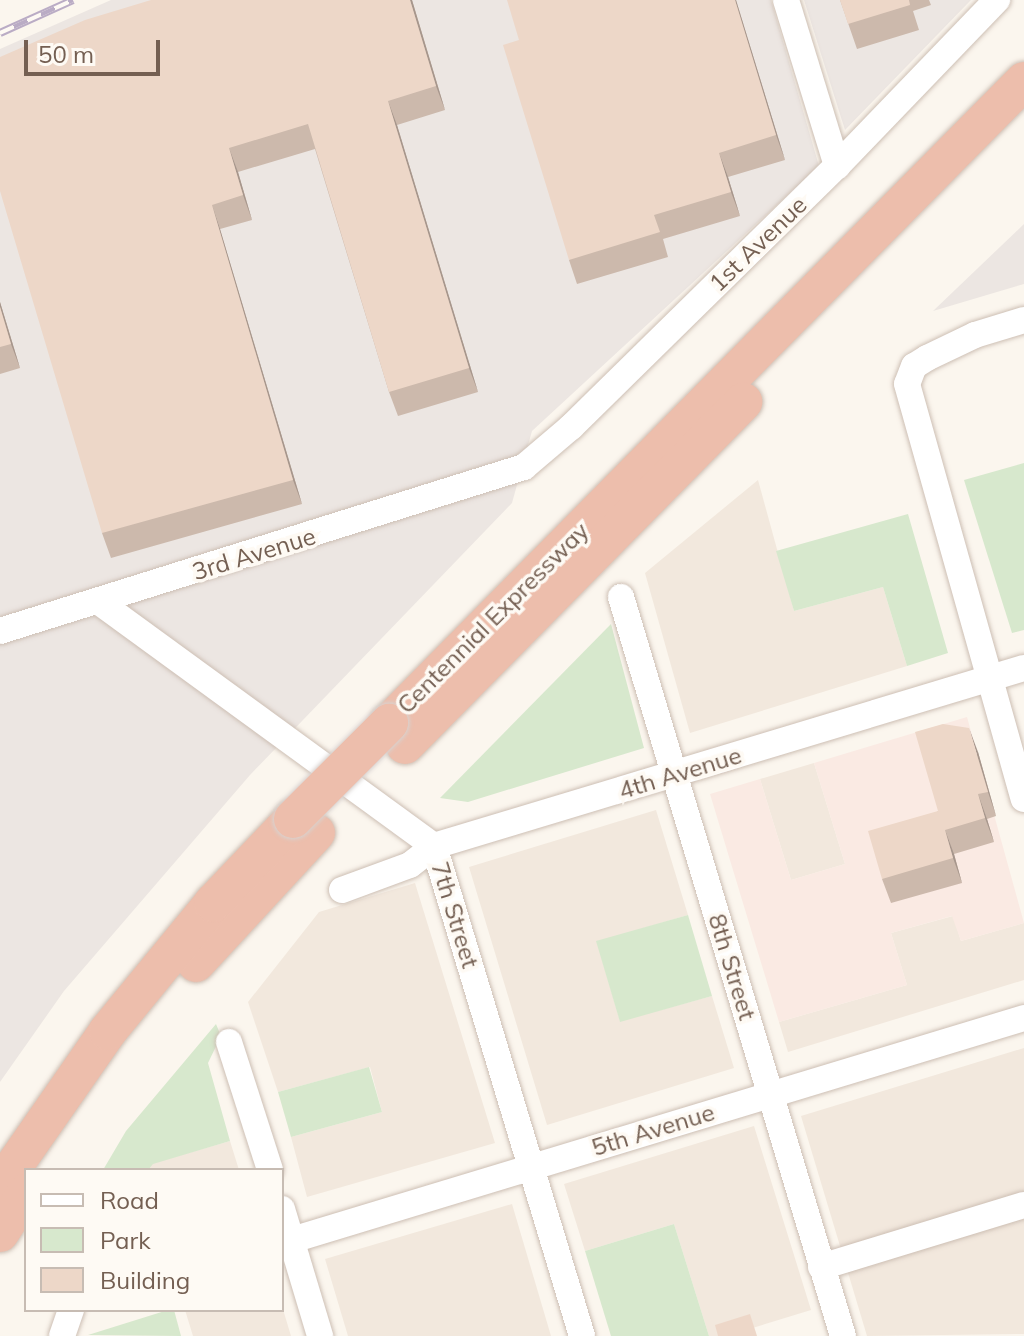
<!DOCTYPE html>
<style>
body{margin:0}
#map{position:relative;width:1024px;height:1336px;overflow:hidden;background:#fbf6ee;font-family:Mulish,sans-serif}
div>[style]{position:absolute}
.residential>*{inset:0;background:#f2e8dd}
.commercial>*{inset:0;background:#faeae3}
.industrial>*{inset:0;background:#ece6e2}
.green>*{inset:0;background:#d7e8cd}
.roads{filter:drop-shadow(0 0 2px #cdbfb4) drop-shadow(0 0 2px #cdbfb4)}
.minor>*{height:26px;margin:-13px;padding:0 13px;transform-origin:13px;border-radius:13px;background:#fff}
.highway>*{height:38px;margin:-19px;padding:0 19px;transform-origin:19px;border-radius:19px;background:#edbeac}
.rail>*{height:8px;margin-top:-4px;transform-origin:0;background:repeating-linear-gradient(90deg,#fefaf4 0 15px,#baacc5 0 30px);box-sizing:border-box;border-block:2px solid #baacc5}
.bridges{filter:drop-shadow(0 0 2px #d8d2cf) drop-shadow(0 0 2px #d8d2cf)}
.highway-bridge>*{height:38px;margin:-19px;padding:0 19px;transform-origin:19px;border-radius:19px;background:#edbeac}
.wall>*{inset:0;background:#ccb9ac}
.shaded-wall>*{inset:0;background:#a6968c}
.building>*{inset:0;background:#edd7c8}
span{translate:-50% -50%;white-space:nowrap;text-align:center;line-height:1.15;-webkit-text-stroke:7px #fefaf4;paint-order:stroke}
.street-label{font-size:24px;color:#745f52}
.legend{position:absolute;left:24px;top:1168px;width:260px;height:144px;box-sizing:border-box;background:#fefaf4;border:2px solid #c7bcb3;margin:0;padding:10px 14px;list-style:none;font-size:24px;color:#745f52}
.legend li{display:flex;align-items:center;gap:16px;height:40px}
.legend b{width:40px;border:2px solid #c7bcb3}
.scale{position:absolute;left:24px;top:40px;width:136px;height:36px;box-sizing:border-box;border:4px solid #745f52;border-top:0;padding-left:10px;font-size:24px;line-height:28px;white-space:nowrap;color:#745f52;-webkit-text-stroke:6px #fefaf4;paint-order:stroke}
</style>
<div id="map">
<div class="residential">
<i style="clip-path:polygon(758px 480px,794px 611px,883px 587px,907px 666px,690px 733px,645px 573px)"></i>
<i style="clip-path:polygon(814px 763px,845px 864px,791px 880px,760px 779px)"></i>
<i style="clip-path:polygon(656px 810px,688px 915px,597px 942px,620px 1021px,712px 996px,734px 1068px,547px 1125px,469px 867px)"></i>
<i style="clip-path:polygon(415px 883px,495px 1143px,307px 1197px,291px 1137px,382px 1112px,370px 1067px,278px 1092px,248px 1002px,319px 912px)"></i>
<i style="clip-path:polygon(953px 916px,961px 941px,1024px 923px,1024px 980px,788px 1052px,779px 1022px,907px 985px,891px 933px)"></i>
<i style="clip-path:polygon(1024px 1048px,1024px 1334px,867px 1336px,801px 1116px)"></i>
<i style="clip-path:polygon(754px 1126px,811px 1310px,726px 1336px,709px 1336px,674px 1224px,585px 1251px,564px 1184px)"></i>
<i style="clip-path:polygon(230px 1141px,239px 1170px,108px 1170px,143px 1166px)"></i>
<i style="clip-path:polygon(512px 1204px,551px 1336px,348px 1336px,325px 1259px)"></i>
<i style="clip-path:polygon(282px 1306px,291px 1336px,193px 1336px,185px 1310px,282px 1310px)"></i>
</div>
<div class="commercial">
<i style="clip-path:polygon(967px 717px,1024px 923px,961px 941px,952px 916px,891px 933px,907px 985px,779px 1022px,710px 794px,760px 779px,791px 880px,845px 864px,814px 763px)"></i>
</div>
<div class="industrial">
<i style="clip-path:polygon(111px 0,771px 0,819px 166px,532px 431px,512px 503px,250px 775px,64px 991px,0 1082px,0 49px)"></i>
<i style="clip-path:polygon(804px 0,971px 0,845px 130px)"></i>
<i style="clip-path:polygon(1024px 224px,1024px 284px,933px 311px)"></i>
</div>
<div class="green">
<i style="clip-path:polygon(1024px 463px,1024px 630px,1012px 633px,964px 480px)"></i>
<i style="clip-path:polygon(908px 514px,948px 653px,907px 666px,883px 587px,794px 611px,776px 551px)"></i>
<i style="clip-path:polygon(611px 624px,644px 748px,468px 802px,440px 798px)"></i>
<i style="clip-path:polygon(688px 915px,712px 996px,620px 1022px,596px 941px)"></i>
<i style="clip-path:polygon(216px 1024px,221px 1036px,208px 1063px,230px 1141px,153px 1164px,148px 1170px,103px 1170px,126px 1131px)"></i>
<i style="clip-path:polygon(369px 1067px,382px 1112px,291px 1137px,278px 1092px)"></i>
<i style="clip-path:polygon(674px 1224px,709px 1336px,611px 1336px,585px 1251px)"></i>
<i style="clip-path:polygon(174px 1310px,181px 1336px,88px 1335px,168px 1310px)"></i>
</div>
<div class="roads">
<div class="minor">
<i style="left:786px;top:0;width:174px;rotate:72.9deg"></i>
<i style="left:1024px;top:320px;width:51px;rotate:163deg"></i>
<i style="left:975px;top:335px;width:53px;rotate:154.4deg"></i>
<i style="left:927px;top:358px;width:15px;rotate:148deg"></i>
<i style="left:914px;top:366px;width:19px;rotate:111deg"></i>
<i style="left:907px;top:384px;width:431px;rotate:74.3deg"></i>
<i style="left:621px;top:597px;width:772px;rotate:73.28deg"></i>
<i style="left:99px;top:602px;width:414px;rotate:36.1deg"></i>
<i style="left:434px;top:846px;width:512px;rotate:73.19deg"></i>
<i style="left:0;top:631px;width:549px;rotate:-17.38deg"></i>
<i style="left:524px;top:467px;width:62px;rotate:-40.4deg"></i>
<i style="left:571px;top:427px;width:373px;rotate:-44.5deg"></i>
<i style="left:837px;top:166px;width:231px;rotate:-46.1deg"></i>
<i style="left:342px;top:890px;width:72px;rotate:-20.2deg"></i>
<i style="left:410px;top:865px;width:31px;rotate:-38deg"></i>
<i style="left:434px;top:846px;width:616px;rotate:-16.79deg"></i>
<i style="left:229px;top:1042px;width:134px;rotate:72.2deg"></i>
<i style="left:282px;top:1209px;width:133px;rotate:73.3deg"></i>
<i style="left:282px;top:1243px;width:775px;rotate:-16.87deg"></i>
<i style="left:821px;top:1267px;width:212px;rotate:-17deg"></i>
<i style="left:62px;top:1336px;width:28px;rotate:-71deg"></i>
</div>
<div class="highway">
<i style="left:389px;top:723px;width:903px;rotate:-45.31deg"></i>
<i style="left:405px;top:745px;width:482px;rotate:-45.4deg"></i>
<i style="left:196px;top:963px;width:177px;rotate:-47.3deg"></i>
<i style="left:0;top:1186px;width:189px;rotate:-55.1deg"></i>
<i style="left:108px;top:1031px;width:166px;rotate:-50.6deg"></i>
<i style="left:213px;top:903px;width:116px;rotate:-46.4deg"></i>
<i style="left:0;top:1233px;width:48px;rotate:-57deg"></i>
</div>
</div>
<div class="rail">
<i style="left:0;top:33px;width:80px;rotate:-24.3deg"></i>
</div>
<div class="bridges">
<div class="highway-bridge">
<i style="left:293px;top:819px;width:136px;rotate:-45deg"></i>
</div>
</div>
<div class="wall">
<i style="clip-path:polygon(151px 0,412px 0,445px 110px,397px 125px,478px 392px,398px 416px,389px 392px,315px 149px,238px 172px,252px 220px,220px 229px,302px 504px,111px 558px,102px 533px)"></i>
<i style="clip-path:polygon(736px 0,785px 160px,728px 177px,740px 216px,663px 239px,668px 257px,577px 284px,569px 260px)"></i>
<i style="clip-path:polygon(840px 0,929px 0,931px 5px,913px 11px,919px 30px,857px 49px)"></i>
<i style="clip-path:polygon(0 302px,20px 368px,0 374px)"></i>
<i style="clip-path:polygon(978px 752px,996px 816px,987px 819px,994px 842px,954px 854px,962px 883px,891px 903px,882px 879px,938px 811px)"></i>
</div>
<div class="shaded-wall">
<i style="clip-path:polygon(410px 0,412px 0,445px 110px,436px 86px)"></i>
<i style="clip-path:polygon(735px 0,736px 0,785px 160px,776px 135px)"></i>
<i style="clip-path:polygon(388px 101px,397px 125px,478px 392px,469px 368px)"></i>
<i style="clip-path:polygon(229px 148px,238px 172px,252px 220px,243px 195px)"></i>
<i style="clip-path:polygon(719px 153px,728px 177px,740px 216px,731px 192px)"></i>
<i style="clip-path:polygon(212px 205px,220px 229px,302px 504px,293px 480px)"></i>
<i style="clip-path:polygon(0 302px,20px 368px,11px 344px,0 307px)"></i>
<i style="clip-path:polygon(969px 728px,978px 752px,996px 816px,988px 792px)"></i>
<i style="clip-path:polygon(978px 794px,987px 819px,994px 842px,985px 818px)"></i>
<i style="clip-path:polygon(945px 830px,954px 854px,962px 883px,953px 858px)"></i>
</div>
<div class="building">
<i style="clip-path:polygon(151px 0,410px 0,436px 86px,388px 101px,469px 368px,389px 392px,308px 124px,229px 148px,243px 195px,212px 205px,293px 480px,102px 533px,0 191px,0 57px,85px 20px)"></i>
<i style="clip-path:polygon(507px 0,735px 0,776px 135px,719px 153px,731px 192px,654px 215px,660px 232px,569px 260px,503px 45px,519px 40px)"></i>
<i style="clip-path:polygon(840px 0,909px 0,910px 5px,848px 24px)"></i>
<i style="clip-path:polygon(0 307px,11px 344px,0 347px)"></i>
<i style="clip-path:polygon(943px 724px,969px 728px,988px 792px,978px 794px,985px 818px,945px 830px,953px 858px,882px 879px,868px 831px,938px 811px,915px 732px)"></i>
<i style="clip-path:polygon(750px 1314px,757px 1336px,718px 1336px,715px 1325px)"></i>
</div>
<div class="street-label">
<span style="left:758px;top:244px;rotate:-44deg">1st Avenue</span>
<span style="left:254px;top:554px;rotate:-17deg">3rd Avenue</span>
<span style="left:493px;top:618px;rotate:-45deg">Centennial Expressway</span>
<span style="left:680px;top:773px;rotate:-17deg">4th Avenue</span>
<span style="left:455px;top:915px;rotate:73deg">7th Street</span>
<span style="left:732px;top:967px;rotate:73deg">8th Street</span>
<span style="left:653px;top:1130px;rotate:-17deg">5th Avenue</span>
</div>
<ul class="legend">
<li><b style="height:10px;background:#fff"></b>Road</li>
<li><b style="height:22px;background:#d7e8cd"></b>Park</li>
<li><b style="height:22px;background:#edd7c8"></b>Building</li>
</ul>
<div class="scale">50 m</div>
</div>
